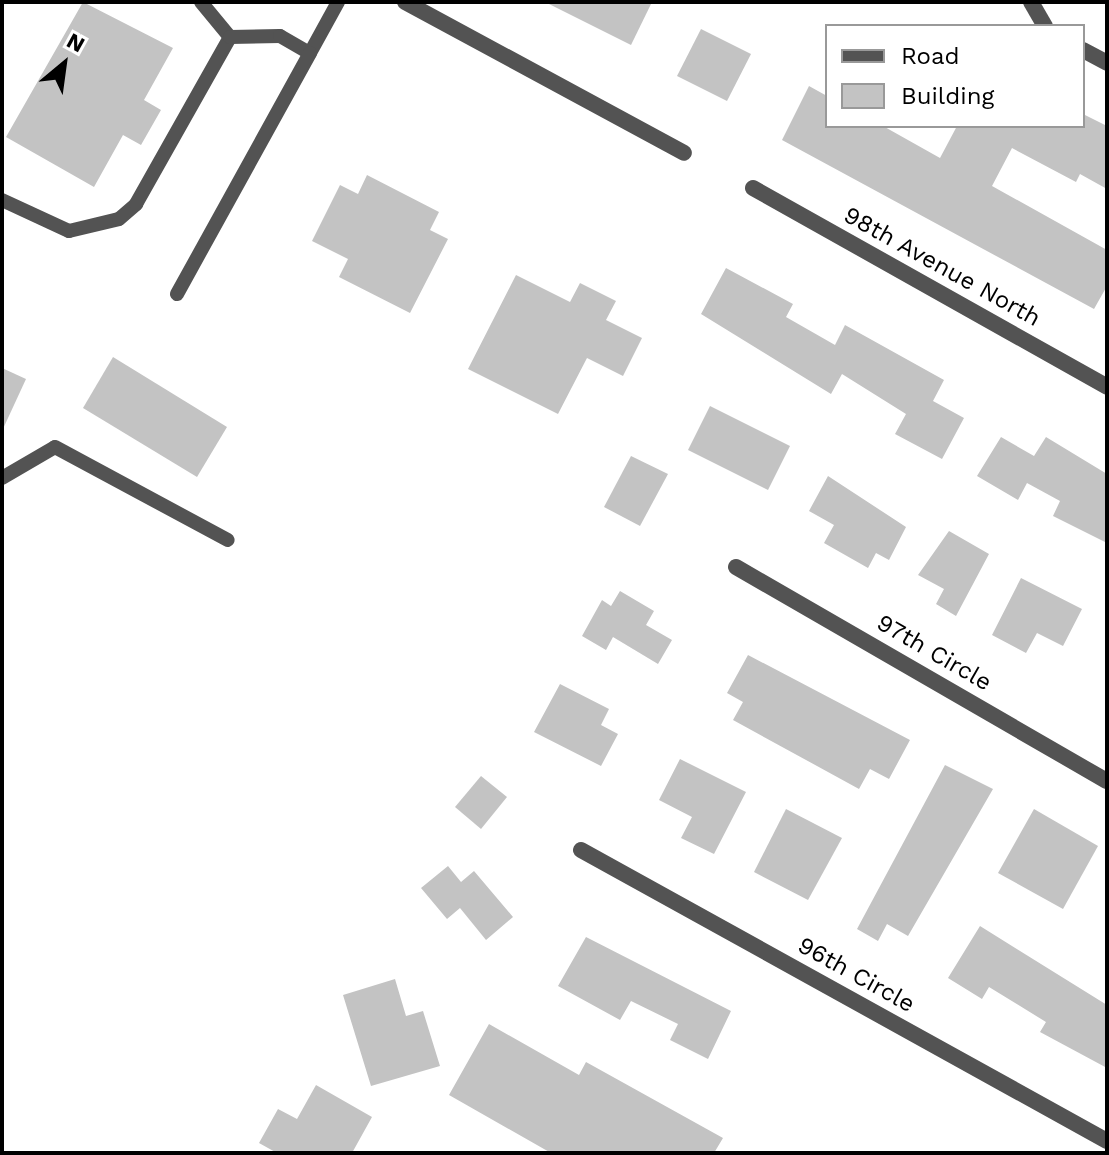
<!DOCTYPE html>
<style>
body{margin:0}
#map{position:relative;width:1109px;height:1155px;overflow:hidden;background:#fff;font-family:"Work Sans",sans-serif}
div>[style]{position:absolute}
.building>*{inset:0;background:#c3c3c3}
.lane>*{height:14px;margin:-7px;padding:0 7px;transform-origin:7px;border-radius:7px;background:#535353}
.street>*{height:16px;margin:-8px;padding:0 8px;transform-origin:8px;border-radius:8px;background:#535353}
span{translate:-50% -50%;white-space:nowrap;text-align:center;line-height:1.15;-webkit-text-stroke:6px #fff;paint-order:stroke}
.street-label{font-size:24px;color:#000}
.frame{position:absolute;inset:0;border:4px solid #000;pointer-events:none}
.legend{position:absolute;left:825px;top:24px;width:260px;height:104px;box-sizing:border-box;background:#fff;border:2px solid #999;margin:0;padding:10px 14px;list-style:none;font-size:24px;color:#000}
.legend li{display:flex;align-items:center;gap:16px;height:40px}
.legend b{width:40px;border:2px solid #999}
.north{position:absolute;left:24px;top:24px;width:80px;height:80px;-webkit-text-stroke:6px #fff;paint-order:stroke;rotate:29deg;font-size:22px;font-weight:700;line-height:32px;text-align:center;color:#000}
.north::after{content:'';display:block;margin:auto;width:28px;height:36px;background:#000;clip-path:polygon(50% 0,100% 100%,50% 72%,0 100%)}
</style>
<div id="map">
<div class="building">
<i style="clip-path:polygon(83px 2px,173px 48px,144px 100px,161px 110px,141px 145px,123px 135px,94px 187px,6px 137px)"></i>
<i style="clip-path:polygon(545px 2px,652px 2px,631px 45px)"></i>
<i style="clip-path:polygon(701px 29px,751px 54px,727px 101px,677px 76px)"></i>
<i style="clip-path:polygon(809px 86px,827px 96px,827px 126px,883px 126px,940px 158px,957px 126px,1083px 126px,1083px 114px,1107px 126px,1107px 189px,1080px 174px,1076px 182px,1012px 148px,992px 186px,1107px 250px,1107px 286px,1094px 309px,782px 140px)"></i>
<i style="clip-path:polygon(367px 175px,439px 212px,430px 230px,448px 239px,410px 313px,339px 277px,348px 259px,312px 241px,340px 185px,358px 194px)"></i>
<i style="clip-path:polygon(726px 268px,793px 304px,786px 317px,835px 345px,845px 325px,944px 380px,933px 401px,964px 418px,942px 459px,895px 434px,906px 414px,842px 374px,831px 394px,701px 314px)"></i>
<i style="clip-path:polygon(516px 275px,570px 302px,580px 283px,616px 301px,606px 320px,642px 338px,623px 376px,587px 358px,558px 414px,468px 369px)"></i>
<i style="clip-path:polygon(113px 357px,227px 427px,197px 477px,83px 408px)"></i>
<i style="clip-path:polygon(2px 368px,26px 379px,2px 431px)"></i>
<i style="clip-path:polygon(710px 406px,790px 446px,768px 490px,688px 450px)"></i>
<i style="clip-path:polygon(1001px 437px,1034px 456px,1046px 437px,1107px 474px,1107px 543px,1053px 516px,1060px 501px,1027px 483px,1018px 500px,977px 476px)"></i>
<i style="clip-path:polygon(631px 456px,668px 474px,640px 526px,604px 507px)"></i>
<i style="clip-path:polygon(828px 476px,906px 527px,889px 560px,876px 553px,868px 568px,824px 543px,834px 525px,809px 511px)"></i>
<i style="clip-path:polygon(949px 531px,989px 554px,956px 616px,936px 604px,944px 589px,918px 575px)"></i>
<i style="clip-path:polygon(1021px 578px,1082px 609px,1063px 646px,1037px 633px,1026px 653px,992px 635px)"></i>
<i style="clip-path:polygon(620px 591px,654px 611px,646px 625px,672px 640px,658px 664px,613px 637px,606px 650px,582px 636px,602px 600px,611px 606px)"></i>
<i style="clip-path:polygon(748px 655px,910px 740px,889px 779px,870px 769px,859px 789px,733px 720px,743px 702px,727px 693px)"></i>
<i style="clip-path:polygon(560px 684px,609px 709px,601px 725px,618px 734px,601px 766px,534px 732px)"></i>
<i style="clip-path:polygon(680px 759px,746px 792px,714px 854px,681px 838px,692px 817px,659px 800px)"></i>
<i style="clip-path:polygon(945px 765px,993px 789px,908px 936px,887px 924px,878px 941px,857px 929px)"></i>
<i style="clip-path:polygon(481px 776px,507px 797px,481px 829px,455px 807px)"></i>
<i style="clip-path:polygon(786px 809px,842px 838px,808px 900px,754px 872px)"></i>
<i style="clip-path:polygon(1034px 809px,1098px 846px,1063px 909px,998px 873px)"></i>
<i style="clip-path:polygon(448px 866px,461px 882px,474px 871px,513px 917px,486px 940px,460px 908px,447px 919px,421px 888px)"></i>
<i style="clip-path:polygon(980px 926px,1107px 1005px,1107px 1068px,1040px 1032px,1046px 1022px,989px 987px,982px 999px,948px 978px)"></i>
<i style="clip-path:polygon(586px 937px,731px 1011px,708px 1059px,670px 1040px,678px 1024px,631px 1001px,620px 1020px,558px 986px)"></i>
<i style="clip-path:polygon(395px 979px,406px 1016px,423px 1011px,440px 1066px,371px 1086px,343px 995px)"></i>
<i style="clip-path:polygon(489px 1024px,579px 1075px,586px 1062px,723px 1138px,714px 1153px,551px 1153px,449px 1095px)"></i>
<i style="clip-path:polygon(316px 1085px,372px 1117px,352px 1153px,277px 1153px,259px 1143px,278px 1109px,297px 1119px)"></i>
</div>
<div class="lane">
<i style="left:201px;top:2px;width:45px;rotate:50.4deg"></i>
<i style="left:2px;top:200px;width:74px;rotate:24.8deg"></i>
<i style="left:69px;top:231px;width:51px;rotate:-13.5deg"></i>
<i style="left:119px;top:219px;width:23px;rotate:-41deg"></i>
<i style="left:136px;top:204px;width:192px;rotate:-60.6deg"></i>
<i style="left:230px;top:37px;width:50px;rotate:-1.1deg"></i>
<i style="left:280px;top:36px;width:34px;rotate:30deg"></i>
<i style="left:310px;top:53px;width:58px;rotate:-61.2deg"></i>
<i style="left:177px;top:294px;width:275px;rotate:-61.1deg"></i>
<i style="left:2px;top:478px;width:61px;rotate:-30.3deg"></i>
<i style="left:55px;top:447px;width:196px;rotate:28.3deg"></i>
</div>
<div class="street">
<i style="left:405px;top:2px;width:317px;rotate:28.4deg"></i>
<i style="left:1031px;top:2px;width:28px;rotate:60deg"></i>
<i style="left:1083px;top:50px;width:27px;rotate:28deg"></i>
<i style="left:753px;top:188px;width:406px;rotate:29.3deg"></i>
<i style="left:736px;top:567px;width:428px;rotate:30deg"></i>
<i style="left:581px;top:850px;width:601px;rotate:28.95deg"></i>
</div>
<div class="street-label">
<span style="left:942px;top:267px;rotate:29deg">98th Avenue North</span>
<span style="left:934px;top:653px;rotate:30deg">97th Circle</span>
<span style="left:856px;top:975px;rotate:29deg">96th Circle</span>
</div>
<div class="frame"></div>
<ul class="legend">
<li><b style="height:10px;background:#535353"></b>Road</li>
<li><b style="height:22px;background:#c3c3c3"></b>Building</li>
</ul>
<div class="north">N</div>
</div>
